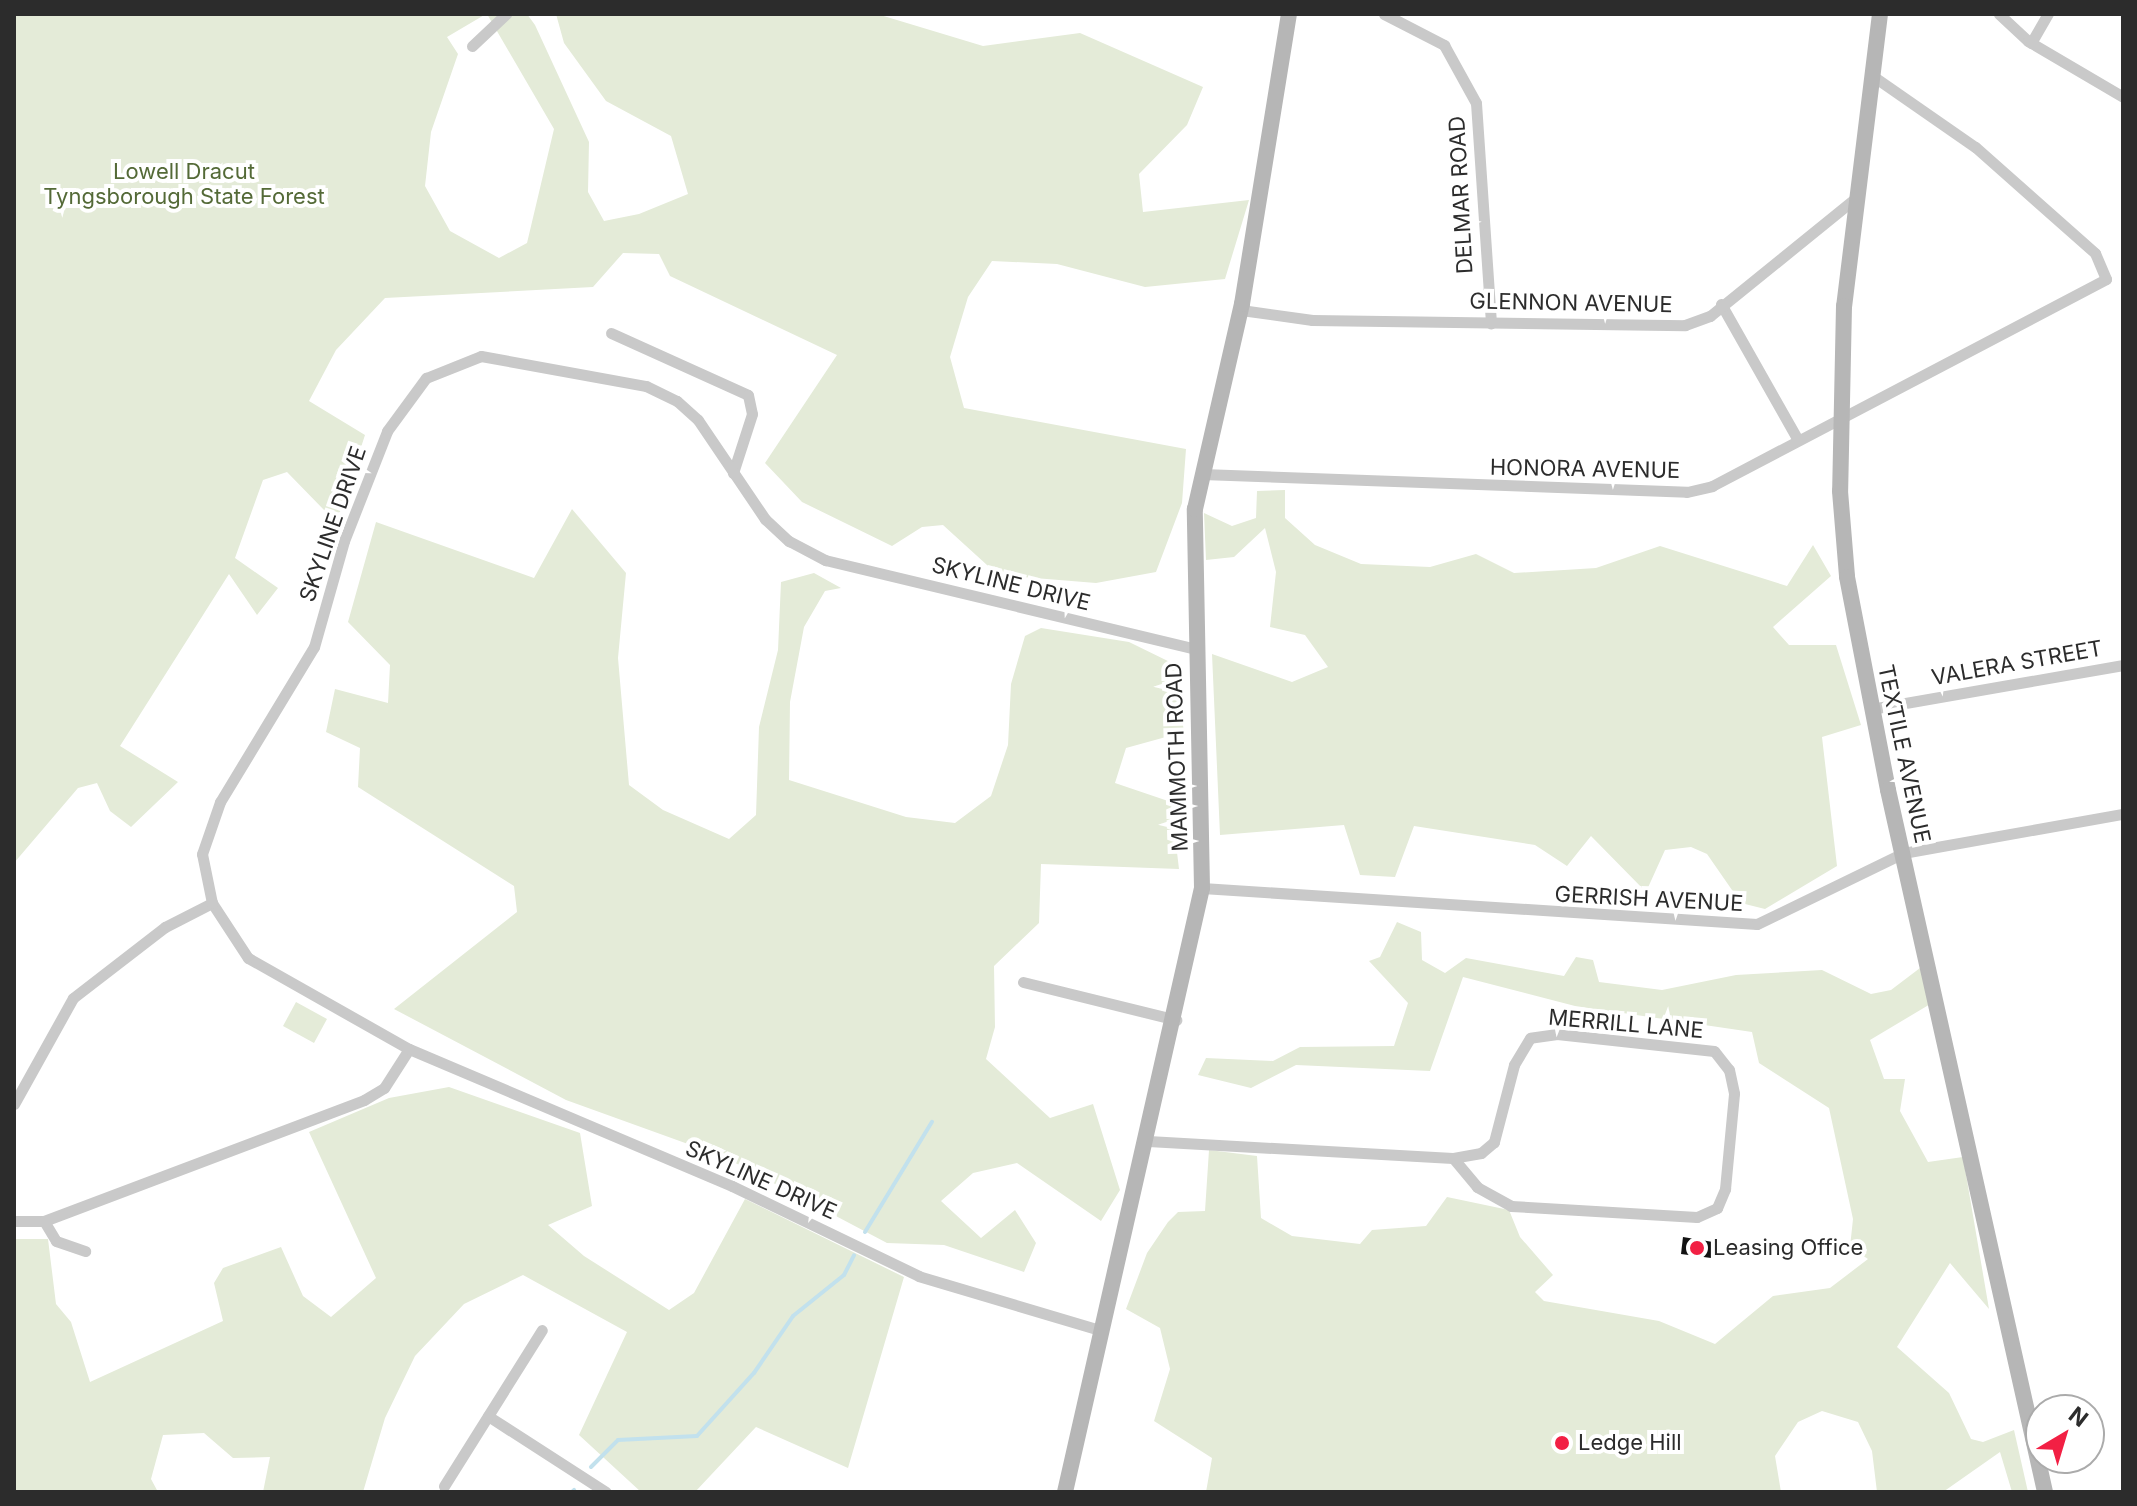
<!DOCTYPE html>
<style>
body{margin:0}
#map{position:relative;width:2137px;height:1506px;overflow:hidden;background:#fff;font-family:Inter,sans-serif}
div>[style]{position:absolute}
.green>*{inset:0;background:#e4ebd8}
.stream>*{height:4px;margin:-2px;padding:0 2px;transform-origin:2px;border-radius:2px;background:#c2e1ed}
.building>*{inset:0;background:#131313}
.street>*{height:11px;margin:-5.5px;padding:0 5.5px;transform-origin:5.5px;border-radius:5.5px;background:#c9c9c9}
.secondary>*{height:16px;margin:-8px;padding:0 8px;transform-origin:8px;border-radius:8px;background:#b6b6b6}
.dots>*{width:22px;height:22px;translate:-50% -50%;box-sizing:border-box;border:4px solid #fff;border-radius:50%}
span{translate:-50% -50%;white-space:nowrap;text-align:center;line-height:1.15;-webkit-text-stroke:8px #fff;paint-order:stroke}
.park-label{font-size:22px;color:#546a37}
.street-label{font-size:22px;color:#2c2c2c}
.poi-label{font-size:22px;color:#2c2c2c}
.left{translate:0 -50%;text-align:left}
.frame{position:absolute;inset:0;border:16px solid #2c2c2c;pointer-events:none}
.north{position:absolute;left:2025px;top:1394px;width:80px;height:80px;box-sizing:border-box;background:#fff;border:2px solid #ababab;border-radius:50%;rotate:38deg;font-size:22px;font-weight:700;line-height:32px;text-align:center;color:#2c2c2c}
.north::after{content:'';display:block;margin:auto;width:28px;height:36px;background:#f22044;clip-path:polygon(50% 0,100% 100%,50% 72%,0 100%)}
</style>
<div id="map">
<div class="green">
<i style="clip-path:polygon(14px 14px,486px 14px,447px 37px,458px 54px,431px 132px,425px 186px,450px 231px,499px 258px,527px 243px,554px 129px,487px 14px,527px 14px,535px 25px,589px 142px,588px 192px,604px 221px,639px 214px,688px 194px,671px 136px,606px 101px,564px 43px,556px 14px,877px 14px,983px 46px,1080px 33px,1203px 87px,1187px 125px,1139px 174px,1143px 212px,1249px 200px,1225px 279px,1145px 287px,1057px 264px,992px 261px,968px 297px,950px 357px,964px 408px,1186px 449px,1182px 503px,1156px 572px,1096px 583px,998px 575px,943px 525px,922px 527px,892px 546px,802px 502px,765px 463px,837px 355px,670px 276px,659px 254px,623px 253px,593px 287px,385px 298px,336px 350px,309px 401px,365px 435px,339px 515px,324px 510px,287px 472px,263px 480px,235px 558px,278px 588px,257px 615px,229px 574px,120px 746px,178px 782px,131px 827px,110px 811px,97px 783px,78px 788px,14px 863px)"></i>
<i style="clip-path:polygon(1285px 490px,1285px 518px,1315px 545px,1361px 564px,1430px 567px,1476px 554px,1514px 573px,1596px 568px,1660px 546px,1787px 586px,1813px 545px,1831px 576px,1773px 627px,1789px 645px,1836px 645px,1861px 725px,1822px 737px,1837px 866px,1765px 909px,1741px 903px,1707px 854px,1691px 847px,1665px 850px,1646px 892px,1591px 836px,1567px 866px,1535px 845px,1414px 826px,1395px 877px,1360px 875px,1344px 825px,1220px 835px,1212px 654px,1292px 682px,1328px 667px,1305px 635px,1270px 627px,1276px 572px,1265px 528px,1234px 557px,1206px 560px,1204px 513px,1232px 526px,1256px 518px,1257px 491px)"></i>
<i style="clip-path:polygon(572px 509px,626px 573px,618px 658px,629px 785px,663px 810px,729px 839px,756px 815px,759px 727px,778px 650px,781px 582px,814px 573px,841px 588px,825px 591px,804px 627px,790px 702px,789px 780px,906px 817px,955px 823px,991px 796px,1008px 745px,1011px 684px,1025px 636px,1041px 628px,1129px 642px,1174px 664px,1184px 732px,1126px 748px,1115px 783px,1171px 802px,1179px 869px,1041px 864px,1039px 923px,994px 966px,995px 1027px,986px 1059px,1050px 1118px,1093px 1104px,1120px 1190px,1101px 1221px,1017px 1163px,973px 1173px,941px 1201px,981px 1238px,1015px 1210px,1036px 1243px,1024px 1272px,944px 1245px,887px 1243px,724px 1157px,566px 1100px,394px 1009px,517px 912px,514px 886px,358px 787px,360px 748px,326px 732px,335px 689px,388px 703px,390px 665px,348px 622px,376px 522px,534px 578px)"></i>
<i style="clip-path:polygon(1397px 922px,1421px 932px,1422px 960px,1445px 973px,1466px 958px,1564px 976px,1576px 957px,1593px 960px,1599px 982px,1662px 990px,1736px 975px,1822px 970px,1871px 994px,1891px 990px,1920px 968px,1932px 1003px,1870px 1040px,1884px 1079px,1905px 1079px,1900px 1111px,1928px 1162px,1963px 1157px,1989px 1309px,1950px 1263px,1897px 1347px,1949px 1393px,1971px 1439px,1983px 1442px,2014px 1430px,2028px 1492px,2012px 1492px,2000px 1452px,1943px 1492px,1877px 1492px,1872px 1451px,1858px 1422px,1822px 1411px,1798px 1422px,1775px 1456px,1781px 1492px,1206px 1492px,1212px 1458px,1154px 1421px,1170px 1369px,1160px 1328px,1126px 1309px,1147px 1253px,1168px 1222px,1178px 1212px,1205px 1211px,1209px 1150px,1257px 1156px,1261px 1218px,1292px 1236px,1360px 1244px,1372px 1230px,1426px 1226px,1447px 1197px,1509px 1210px,1520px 1237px,1553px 1275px,1535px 1292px,1544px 1301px,1659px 1321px,1715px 1344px,1773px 1296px,1830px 1288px,1868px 1259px,1850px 1247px,1853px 1219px,1829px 1108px,1759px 1063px,1752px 1032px,1575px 1006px,1463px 977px,1430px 1071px,1296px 1065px,1251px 1088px,1198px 1075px,1206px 1058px,1273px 1061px,1300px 1047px,1394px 1046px,1408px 1003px,1369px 961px,1380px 957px)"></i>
<i style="clip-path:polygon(296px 1002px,327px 1019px,314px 1043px,283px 1026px)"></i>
<i style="clip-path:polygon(449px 1087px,580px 1133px,592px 1206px,548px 1225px,584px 1256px,669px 1310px,694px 1293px,745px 1199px,904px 1277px,848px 1468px,756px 1427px,695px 1492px,641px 1492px,579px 1435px,627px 1332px,523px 1275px,464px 1304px,415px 1356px,385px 1418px,363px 1492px,263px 1492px,270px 1457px,233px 1458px,204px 1433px,163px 1435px,151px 1479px,158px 1492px,14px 1492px,14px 1239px,48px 1239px,56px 1304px,71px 1322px,90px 1382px,223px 1321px,214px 1283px,223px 1268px,281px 1247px,303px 1296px,331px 1317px,376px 1278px,309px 1132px,389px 1098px)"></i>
</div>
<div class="stream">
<i style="left:865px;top:1232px;width:129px;rotate:-58.7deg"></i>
<i style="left:591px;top:1467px;width:38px;rotate:-45deg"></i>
<i style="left:618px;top:1440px;width:79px;rotate:-2.9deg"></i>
<i style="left:697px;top:1436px;width:85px;rotate:-47.9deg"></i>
<i style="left:754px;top:1373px;width:69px;rotate:-55.6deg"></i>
<i style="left:793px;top:1316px;width:65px;rotate:-38.8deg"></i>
<i style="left:844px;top:1275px;width:22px;rotate:-63deg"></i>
<i style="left:572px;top:1492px;width:3px;rotate:-45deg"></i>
</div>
<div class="building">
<i style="clip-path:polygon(1683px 1237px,1713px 1242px,1711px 1258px,1681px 1254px)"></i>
</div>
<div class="street">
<i style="left:1384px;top:14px;width:68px;rotate:27.3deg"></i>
<i style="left:1444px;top:45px;width:66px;rotate:61.1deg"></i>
<i style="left:1476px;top:103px;width:221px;rotate:86.1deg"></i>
<i style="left:1999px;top:14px;width:40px;rotate:43deg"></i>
<i style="left:2028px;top:41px;width:110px;rotate:30.5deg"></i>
<i style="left:2031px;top:43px;width:34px;rotate:-60deg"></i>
<i style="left:472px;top:46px;width:47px;rotate:-43.3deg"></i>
<i style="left:1721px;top:304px;width:156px;rotate:60.5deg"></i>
<i style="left:1241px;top:310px;width:72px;rotate:8deg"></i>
<i style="left:1312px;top:320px;width:373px;rotate:0.8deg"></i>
<i style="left:1685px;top:325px;width:27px;rotate:-20deg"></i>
<i style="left:1710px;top:316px;width:191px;rotate:-39deg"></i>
<i style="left:611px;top:333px;width:150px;rotate:24.3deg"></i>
<i style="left:748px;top:395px;width:19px;rotate:78deg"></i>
<i style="left:752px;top:414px;width:62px;rotate:107.9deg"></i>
<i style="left:1202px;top:474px;width:485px;rotate:2.1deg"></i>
<i style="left:1687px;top:492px;width:26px;rotate:-13deg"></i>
<i style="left:1712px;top:486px;width:445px;rotate:-27.7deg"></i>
<i style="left:2106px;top:279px;width:28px;rotate:-113deg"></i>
<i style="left:2095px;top:253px;width:160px;rotate:-138.5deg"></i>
<i style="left:1975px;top:147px;width:124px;rotate:-145.2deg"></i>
<i style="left:1871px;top:709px;width:256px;rotate:-9.9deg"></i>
<i style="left:1202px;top:888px;width:556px;rotate:3.71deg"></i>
<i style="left:1757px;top:924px;width:162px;rotate:-25.9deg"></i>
<i style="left:1903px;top:853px;width:223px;rotate:-10.1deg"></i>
<i style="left:1023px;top:982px;width:158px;rotate:13.9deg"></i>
<i style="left:14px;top:1104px;width:121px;rotate:-60.9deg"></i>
<i style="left:73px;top:998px;width:116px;rotate:-37.7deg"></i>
<i style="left:165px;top:927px;width:53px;rotate:-27.1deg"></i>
<i style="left:1148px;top:1141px;width:305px;rotate:3.2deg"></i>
<i style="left:1453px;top:1158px;width:38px;rotate:50deg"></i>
<i style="left:1477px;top:1187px;width:39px;rotate:29deg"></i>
<i style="left:1511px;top:1206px;width:186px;rotate:3.4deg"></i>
<i style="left:1697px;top:1217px;width:22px;rotate:-24deg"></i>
<i style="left:1717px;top:1208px;width:21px;rotate:-67deg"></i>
<i style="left:1725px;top:1189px;width:96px;rotate:-84.6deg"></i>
<i style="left:1734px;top:1093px;width:24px;rotate:-102deg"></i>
<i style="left:1729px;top:1070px;width:24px;rotate:-128deg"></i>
<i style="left:1714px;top:1051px;width:158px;rotate:-173.8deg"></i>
<i style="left:1557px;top:1034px;width:27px;rotate:172deg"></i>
<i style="left:1530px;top:1038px;width:31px;rotate:121deg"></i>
<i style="left:1514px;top:1065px;width:80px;rotate:104.6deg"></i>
<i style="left:1494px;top:1142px;width:17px;rotate:140deg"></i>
<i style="left:1481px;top:1153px;width:28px;rotate:170deg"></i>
<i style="left:14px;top:1221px;width:30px"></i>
<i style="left:44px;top:1221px;width:23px;rotate:59deg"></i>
<i style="left:56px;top:1241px;width:31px;rotate:19deg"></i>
<i style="left:44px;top:1221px;width:342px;rotate:-20.7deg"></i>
<i style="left:364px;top:1100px;width:23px;rotate:-31deg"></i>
<i style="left:384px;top:1088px;width:46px;rotate:-57.3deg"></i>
<i style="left:1103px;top:1331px;width:192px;rotate:-163.4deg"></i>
<i style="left:919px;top:1276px;width:208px;rotate:-154.3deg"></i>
<i style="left:732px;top:1186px;width:351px;rotate:-157deg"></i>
<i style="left:409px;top:1049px;width:185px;rotate:-150.5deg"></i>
<i style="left:248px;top:958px;width:66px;rotate:-123.2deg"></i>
<i style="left:212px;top:903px;width:50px;rotate:-101.5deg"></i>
<i style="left:202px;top:854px;width:55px;rotate:-70.9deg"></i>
<i style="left:220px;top:802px;width:181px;rotate:-58.8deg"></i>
<i style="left:314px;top:647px;width:110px;rotate:-74.2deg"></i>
<i style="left:344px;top:541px;width:118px;rotate:-68.6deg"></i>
<i style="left:387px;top:431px;width:66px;rotate:-53.7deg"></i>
<i style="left:426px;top:378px;width:59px;rotate:-21.8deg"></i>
<i style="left:481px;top:356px;width:168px;rotate:10.3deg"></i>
<i style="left:646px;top:386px;width:34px;rotate:26deg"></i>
<i style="left:677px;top:401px;width:28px;rotate:42deg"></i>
<i style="left:698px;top:420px;width:120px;rotate:55.9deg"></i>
<i style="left:765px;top:519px;width:33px;rotate:43deg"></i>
<i style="left:789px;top:541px;width:41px;rotate:27.8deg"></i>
<i style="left:825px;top:560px;width:381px;rotate:13.5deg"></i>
<i style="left:488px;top:1416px;width:140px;rotate:32.8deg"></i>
<i style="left:444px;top:1486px;width:184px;rotate:-57.9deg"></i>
</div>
<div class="secondary">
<i style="left:1880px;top:14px;width:294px;rotate:97deg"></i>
<i style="left:1844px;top:306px;width:185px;rotate:91.2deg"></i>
<i style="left:1840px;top:491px;width:86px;rotate:85.3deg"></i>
<i style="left:1847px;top:577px;width:217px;rotate:79.1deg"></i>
<i style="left:1888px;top:790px;width:719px;rotate:77.39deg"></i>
<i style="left:1065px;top:1492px;width:619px;rotate:-77.22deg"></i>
<i style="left:1202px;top:888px;width:379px;rotate:-91.1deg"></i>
<i style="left:1195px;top:509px;width:210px;rotate:-77.1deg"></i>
<i style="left:1242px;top:304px;width:294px;rotate:-80.8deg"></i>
</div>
<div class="dots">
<i style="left:1697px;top:1248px;background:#f22044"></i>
<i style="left:1562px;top:1443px;background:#f22044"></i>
</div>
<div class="park-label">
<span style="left:184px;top:184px">Lowell Dracut<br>Tyngsborough State Forest</span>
</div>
<div class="street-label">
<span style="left:1461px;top:195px;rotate:-93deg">DELMAR ROAD</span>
<span style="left:1571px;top:303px;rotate:1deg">GLENNON AVENUE</span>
<span style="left:1585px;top:469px;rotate:1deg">HONORA AVENUE</span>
<span style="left:333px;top:524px;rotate:-71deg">SKYLINE DRIVE</span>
<span style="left:1011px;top:584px;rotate:14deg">SKYLINE DRIVE</span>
<span style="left:2017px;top:663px;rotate:-10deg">VALERA STREET</span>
<span style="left:1904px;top:754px;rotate:78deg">TEXTILE AVENUE</span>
<span style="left:1177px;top:757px;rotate:-92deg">MAMMOTH ROAD</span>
<span style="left:1649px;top:899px;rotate:3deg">GERRISH AVENUE</span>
<span style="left:1626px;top:1024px;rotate:5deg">MERRILL LANE</span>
<span style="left:761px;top:1180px;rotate:24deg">SKYLINE DRIVE</span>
</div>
<div class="poi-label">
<span class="left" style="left:1713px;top:1248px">Leasing Office</span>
<span class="left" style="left:1578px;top:1443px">Ledge Hill</span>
</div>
<div class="frame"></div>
<div class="north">N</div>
</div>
